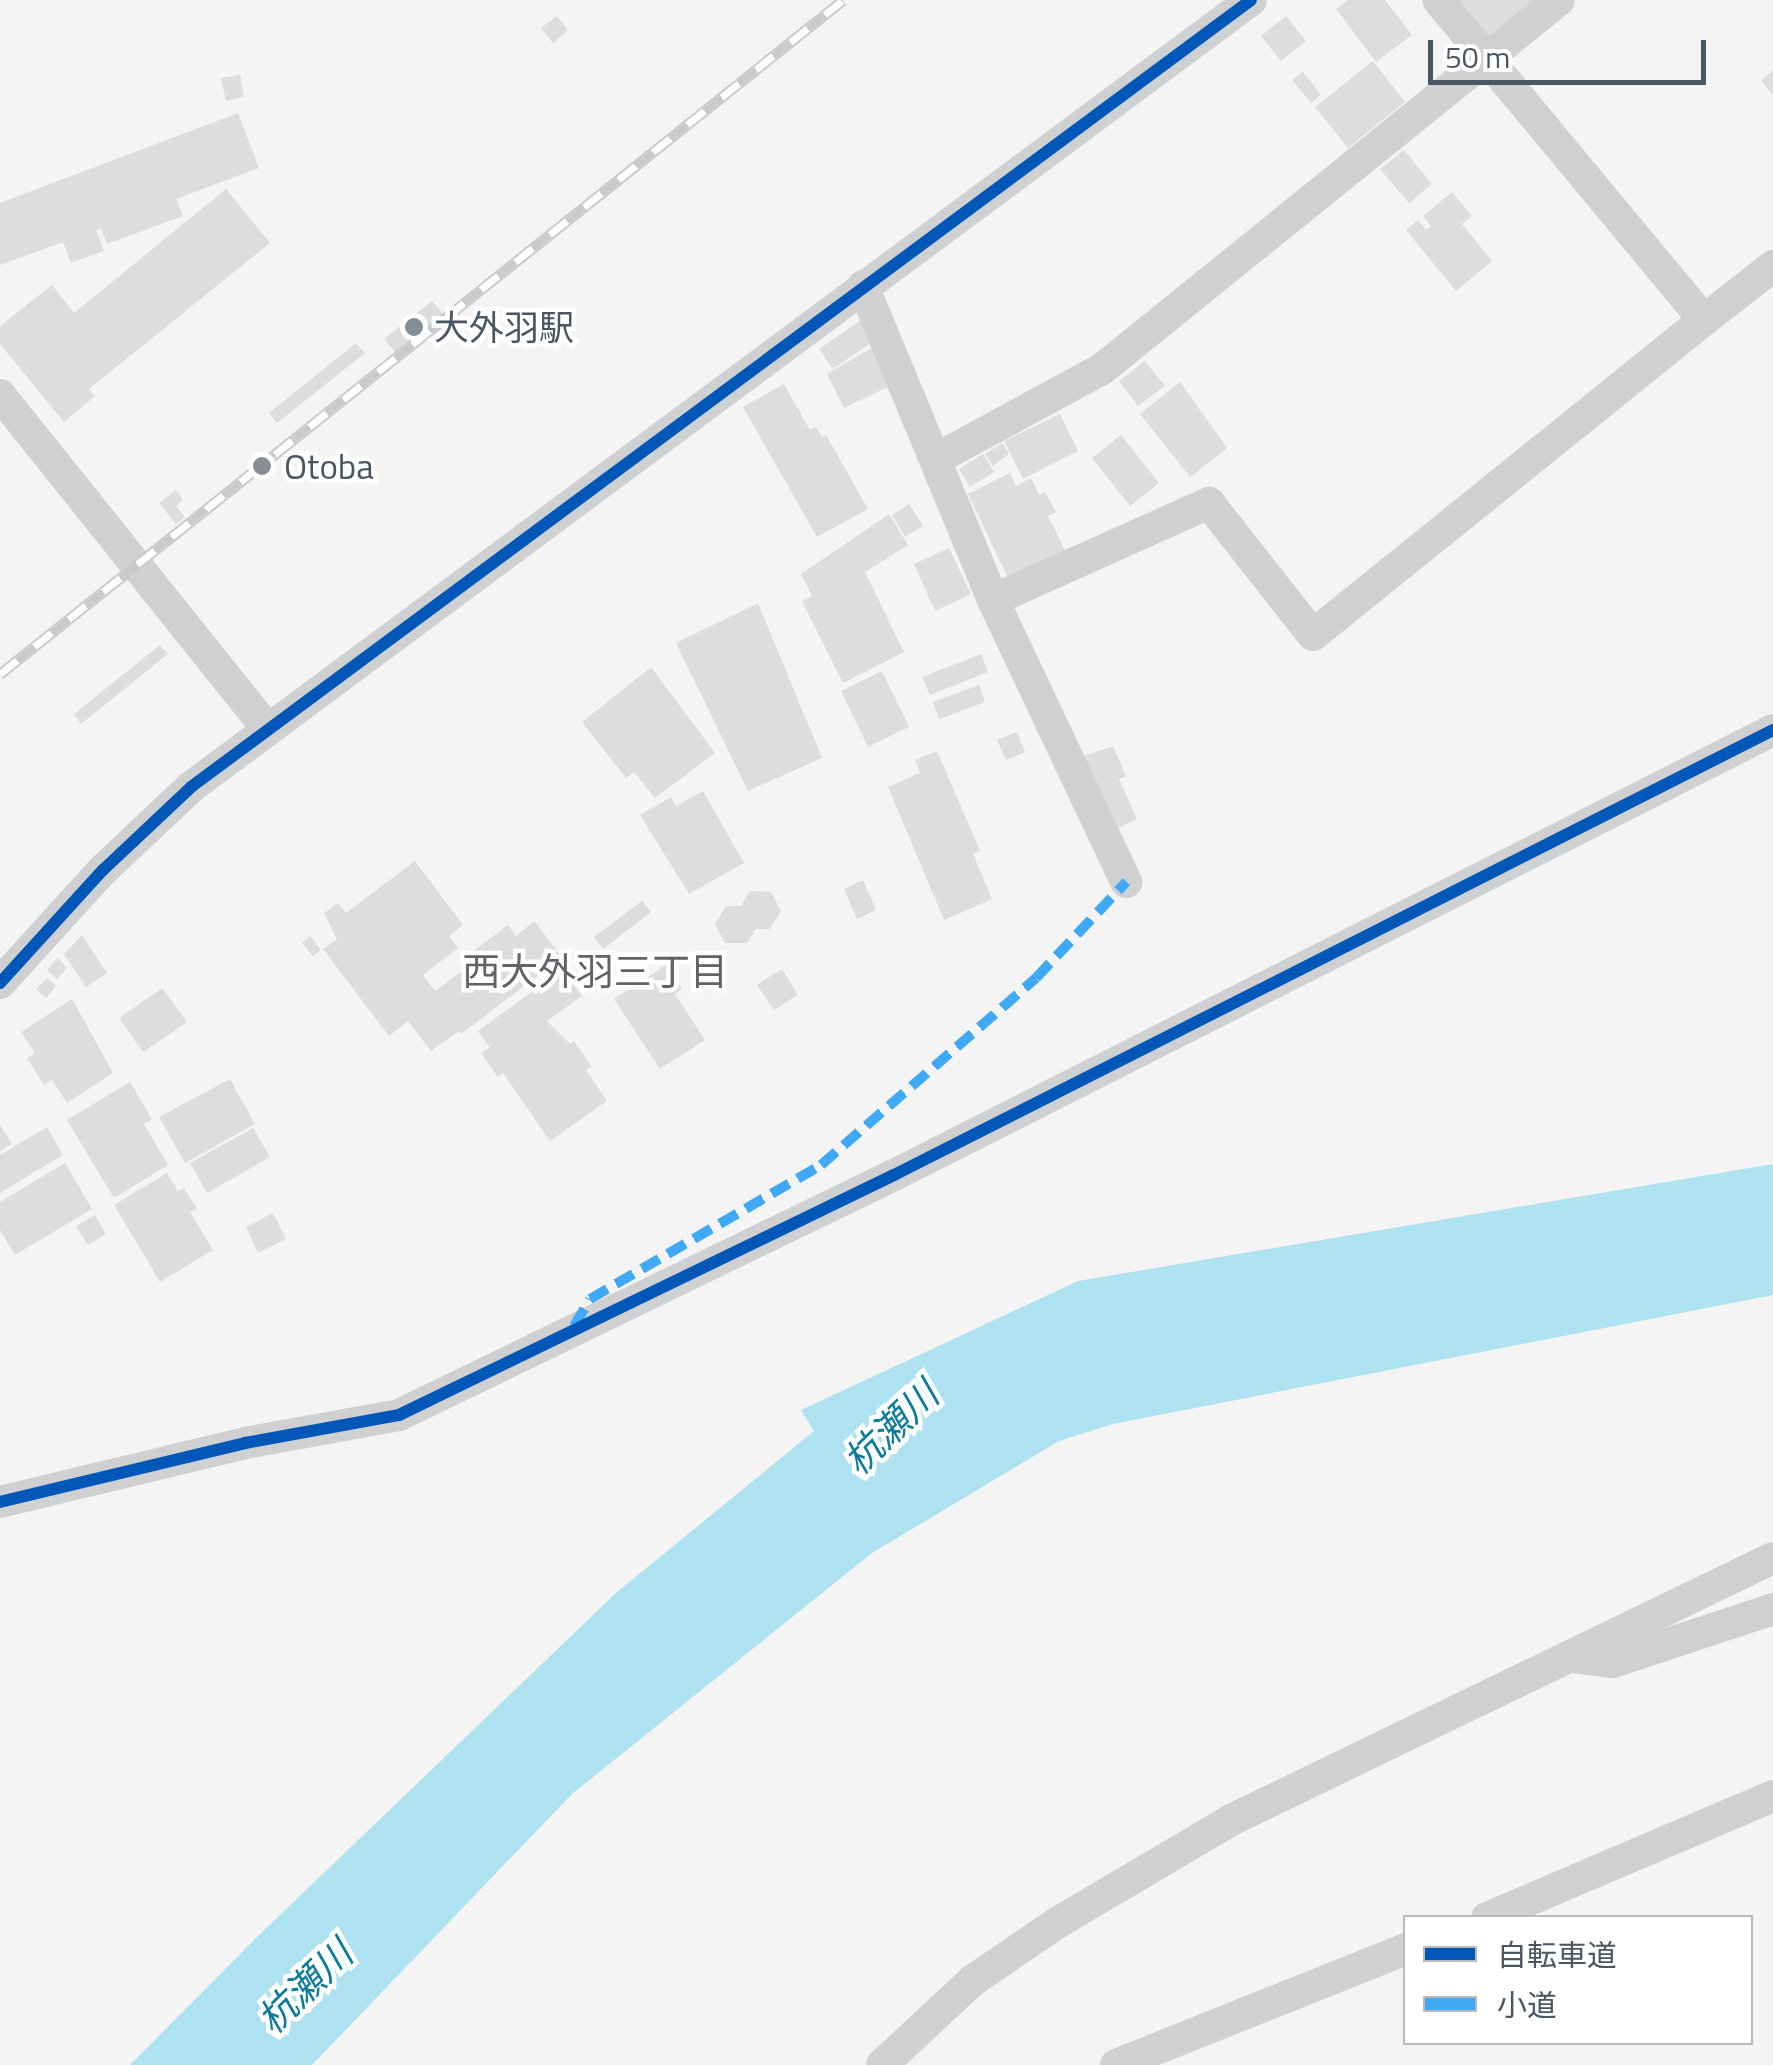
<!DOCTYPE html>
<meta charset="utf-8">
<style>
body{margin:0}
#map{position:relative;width:1773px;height:2065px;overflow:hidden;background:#f4f4f4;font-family:"Titillium Web","Noto Sans JP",sans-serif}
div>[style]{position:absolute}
.water>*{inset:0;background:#aee2f0}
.building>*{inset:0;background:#ddddde}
.minor>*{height:32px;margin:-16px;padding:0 16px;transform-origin:16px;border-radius:16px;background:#ced0d2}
.rail>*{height:11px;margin-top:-5.5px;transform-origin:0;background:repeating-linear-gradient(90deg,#fff 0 22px,#c9cacc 0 44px);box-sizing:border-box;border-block:2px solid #c9cacc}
.quiet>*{height:10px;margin-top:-5px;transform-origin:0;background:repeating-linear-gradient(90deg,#3fa9f5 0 20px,transparent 0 30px)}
.cycleway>*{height:12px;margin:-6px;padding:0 6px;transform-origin:6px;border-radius:6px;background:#0057b8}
.dots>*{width:28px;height:28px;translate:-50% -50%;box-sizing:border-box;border:5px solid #fff;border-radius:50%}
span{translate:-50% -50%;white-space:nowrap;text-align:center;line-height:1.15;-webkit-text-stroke:9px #fff;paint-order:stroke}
.poi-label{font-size:35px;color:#4a5661}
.left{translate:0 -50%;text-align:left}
.neighbourhood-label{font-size:38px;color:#5f6368}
.water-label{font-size:38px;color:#0c7c9b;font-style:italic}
.legend{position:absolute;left:1403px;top:1915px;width:350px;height:130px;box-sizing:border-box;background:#fff;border:2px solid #b7bbc0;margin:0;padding:12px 18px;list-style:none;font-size:30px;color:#4a5661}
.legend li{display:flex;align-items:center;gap:20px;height:50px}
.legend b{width:50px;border:2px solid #b7bbc0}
.scale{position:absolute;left:1428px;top:40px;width:278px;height:45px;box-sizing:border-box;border:5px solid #4a5661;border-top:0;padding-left:12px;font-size:30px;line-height:35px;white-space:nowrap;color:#4a5661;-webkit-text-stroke:8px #fff;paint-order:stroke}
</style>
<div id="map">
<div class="water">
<i style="clip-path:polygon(1773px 1164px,1773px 1295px,1113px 1424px,1059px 1441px,872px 1553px,572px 1794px,312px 2065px,130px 2065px,257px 1937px,616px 1593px,814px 1431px,801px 1410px,1078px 1281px)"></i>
</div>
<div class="building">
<i style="clip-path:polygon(1348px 0,1385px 0,1412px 35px,1376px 62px,1336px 9px)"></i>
<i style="clip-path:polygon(1451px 0,1535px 0,1485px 41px)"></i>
<i style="clip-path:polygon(557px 16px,568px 30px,553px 43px,541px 28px)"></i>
<i style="clip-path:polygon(1286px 16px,1306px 41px,1281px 61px,1261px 36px)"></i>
<i style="clip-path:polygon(1373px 61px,1405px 102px,1348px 148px,1315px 107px)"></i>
<i style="clip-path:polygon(1773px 71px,1773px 95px,1761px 80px)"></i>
<i style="clip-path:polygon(1303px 72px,1321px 95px,1311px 103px,1292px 80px)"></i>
<i style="clip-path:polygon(240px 75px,244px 97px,226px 101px,221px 78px)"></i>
<i style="clip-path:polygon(238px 113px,259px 168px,176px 199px,183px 216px,107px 244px,101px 228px,96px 230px,104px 251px,71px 263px,63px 242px,0 265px,0 203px)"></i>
<i style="clip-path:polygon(1404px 150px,1432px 184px,1409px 203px,1380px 169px)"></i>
<i style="clip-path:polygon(226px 189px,270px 243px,89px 389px,95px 396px,64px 422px,0 344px,0 326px,52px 285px,74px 313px)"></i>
<i style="clip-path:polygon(1452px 192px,1472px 216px,1462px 224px,1492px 261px,1456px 291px,1406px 230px,1418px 220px,1426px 230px,1431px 226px,1423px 216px)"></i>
<i style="clip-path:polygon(432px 301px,443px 314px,395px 352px,384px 339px)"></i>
<i style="clip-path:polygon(861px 320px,875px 340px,833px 369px,819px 349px)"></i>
<i style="clip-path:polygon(356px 343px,365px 353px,277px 423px,269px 413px)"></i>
<i style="clip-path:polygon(873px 347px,892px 385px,844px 408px,827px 374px)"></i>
<i style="clip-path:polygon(1145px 361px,1165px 386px,1138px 406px,1119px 381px)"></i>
<i style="clip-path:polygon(1180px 382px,1227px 448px,1190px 477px,1140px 414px)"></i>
<i style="clip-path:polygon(784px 384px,810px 430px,816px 427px,822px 437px,826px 435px,868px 509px,817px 537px,743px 407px)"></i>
<i style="clip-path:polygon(1060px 414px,1078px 451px,1023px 479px,1004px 441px)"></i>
<i style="clip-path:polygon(1121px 435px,1159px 483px,1130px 506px,1092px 458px)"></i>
<i style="clip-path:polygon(1002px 443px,1009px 454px,993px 466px,985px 454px)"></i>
<i style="clip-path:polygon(983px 454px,994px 472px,970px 487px,959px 469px)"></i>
<i style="clip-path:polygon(1010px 473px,1016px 486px,1031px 478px,1039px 495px,1045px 492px,1056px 512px,1048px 516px,1069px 559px,1012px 586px,968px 494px)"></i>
<i style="clip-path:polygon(176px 490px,183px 500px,176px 506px,185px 517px,176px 524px,159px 503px)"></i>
<i style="clip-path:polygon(909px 504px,923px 526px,905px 537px,892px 515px)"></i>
<i style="clip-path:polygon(889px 514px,908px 545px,865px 572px,904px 652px,843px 683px,802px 601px,812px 596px,801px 574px)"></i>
<i style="clip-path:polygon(949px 548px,971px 594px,935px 611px,914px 564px)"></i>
<i style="clip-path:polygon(758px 603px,822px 758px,748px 791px,676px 643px)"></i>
<i style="clip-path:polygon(160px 645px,168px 654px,81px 724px,74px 714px)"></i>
<i style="clip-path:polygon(981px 654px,988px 672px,930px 695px,922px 677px)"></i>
<i style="clip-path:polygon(651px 667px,715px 753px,655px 798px,634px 772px,626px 778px,582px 722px)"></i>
<i style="clip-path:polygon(882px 671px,909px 727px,868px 747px,841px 691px)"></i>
<i style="clip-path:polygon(979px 685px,985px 702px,939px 719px,933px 702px)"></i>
<i style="clip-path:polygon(1017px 732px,1025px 752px,1006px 760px,997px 740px)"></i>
<i style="clip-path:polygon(1113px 746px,1126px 776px,1119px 779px,1137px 819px,1112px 831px,1078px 758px)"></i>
<i style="clip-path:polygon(937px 751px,980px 851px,973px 854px,992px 899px,944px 920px,888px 787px,920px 773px,915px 760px)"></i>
<i style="clip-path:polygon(703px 791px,744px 863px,689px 894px,640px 815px,671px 797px,676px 806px)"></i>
<i style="clip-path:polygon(415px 861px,463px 925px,449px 936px,458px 948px,423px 975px,435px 991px,462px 971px,473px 984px,484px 976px,468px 955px,508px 925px,516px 936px,534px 921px,562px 957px,461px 1034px,459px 1031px,431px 1051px,408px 1021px,389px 1036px,323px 949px,337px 939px,324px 913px,338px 903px,346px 913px)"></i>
<i style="clip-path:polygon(863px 880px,876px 910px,857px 919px,844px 889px)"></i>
<i style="clip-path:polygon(750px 891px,771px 892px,781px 911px,770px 929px,756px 929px,747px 943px,725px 943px,715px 924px,726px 906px,741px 906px)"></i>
<i style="clip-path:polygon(642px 901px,651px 912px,603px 949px,594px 937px)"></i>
<i style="clip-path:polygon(82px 935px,107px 973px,86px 987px,64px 954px)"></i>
<i style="clip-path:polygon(310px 936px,321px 950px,313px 956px,302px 943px)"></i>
<i style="clip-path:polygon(58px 958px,67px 968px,57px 979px,47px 970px)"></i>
<i style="clip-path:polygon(666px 965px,682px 989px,675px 994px,705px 1040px,660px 1069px,614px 999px)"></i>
<i style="clip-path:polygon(563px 969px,582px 996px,547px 1021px,570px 1044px,574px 1041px,592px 1067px,586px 1070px,607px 1101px,550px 1141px,503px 1073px,498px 1077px,481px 1053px,490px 1048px,478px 1031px)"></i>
<i style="clip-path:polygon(782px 969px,798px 995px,774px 1010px,757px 985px)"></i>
<i style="clip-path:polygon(47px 978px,56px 986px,46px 998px,36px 989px)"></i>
<i style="clip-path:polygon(162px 988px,187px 1022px,143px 1052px,119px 1018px)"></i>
<i style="clip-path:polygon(72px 999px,113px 1073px,67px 1103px,52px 1080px,44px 1085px,27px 1058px,35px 1053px,21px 1032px)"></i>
<i style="clip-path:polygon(230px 1079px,255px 1124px,185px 1163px,159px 1117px)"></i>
<i style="clip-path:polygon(130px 1082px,152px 1119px,144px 1124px,168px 1165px,114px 1198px,67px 1120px)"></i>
<i style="clip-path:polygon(0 1125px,12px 1144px,0 1151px)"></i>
<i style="clip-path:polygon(47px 1127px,63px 1155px,0 1193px,0 1155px)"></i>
<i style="clip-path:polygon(253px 1128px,270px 1157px,207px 1193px,190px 1163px)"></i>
<i style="clip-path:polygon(65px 1163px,92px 1209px,15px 1255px,0 1230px,0 1202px)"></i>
<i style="clip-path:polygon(167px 1173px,178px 1191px,184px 1188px,197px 1208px,190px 1212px,213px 1250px,160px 1282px,114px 1205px)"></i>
<i style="clip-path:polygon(273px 1213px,286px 1239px,258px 1253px,246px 1227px)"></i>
<i style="clip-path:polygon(95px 1215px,106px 1234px,88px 1245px,76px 1226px)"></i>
</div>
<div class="minor">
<i style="left:863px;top:286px;width:340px;rotate:67.5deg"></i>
<i style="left:993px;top:600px;width:312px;rotate:64.7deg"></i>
<i style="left:1704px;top:320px;width:88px;rotate:-38deg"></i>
<i style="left:0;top:395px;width:428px;rotate:51.3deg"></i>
<i style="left:936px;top:459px;width:189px;rotate:-28.5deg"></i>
<i style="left:1102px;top:369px;width:587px;rotate:-38.92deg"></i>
<i style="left:993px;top:600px;width:237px;rotate:-24.2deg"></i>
<i style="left:1209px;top:503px;width:168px;rotate:51.8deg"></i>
<i style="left:1313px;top:635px;width:502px;rotate:-38.86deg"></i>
<i style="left:1704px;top:320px;width:416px;rotate:-129.7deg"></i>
<i style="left:0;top:983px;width:153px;rotate:-47.7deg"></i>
<i style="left:103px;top:870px;width:121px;rotate:-43.3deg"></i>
<i style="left:191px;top:787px;width:1320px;rotate:-36.59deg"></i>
<i style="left:0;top:1502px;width:252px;rotate:-13.5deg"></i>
<i style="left:245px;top:1443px;width:157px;rotate:-10.3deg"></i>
<i style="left:399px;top:1415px;width:550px;rotate:-25.87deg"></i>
<i style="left:894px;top:1175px;width:985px;rotate:-26.85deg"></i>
<i style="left:1572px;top:1657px;width:41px;rotate:7deg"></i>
<i style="left:1613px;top:1662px;width:169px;rotate:-18.3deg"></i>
<i style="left:1487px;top:1918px;width:311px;rotate:-23.1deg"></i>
<i style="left:882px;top:2065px;width:123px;rotate:-43deg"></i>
<i style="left:972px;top:1981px;width:103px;rotate:-34.3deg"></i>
<i style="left:1057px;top:1923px;width:202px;rotate:-30.6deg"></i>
<i style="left:1231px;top:1820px;width:602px;rotate:-25.8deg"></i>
<i style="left:1116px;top:2065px;width:312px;rotate:-21.8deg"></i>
</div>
<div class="rail">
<i style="left:0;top:674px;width:1079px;rotate:-38.64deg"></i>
</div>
<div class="quiet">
<i style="left:574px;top:1326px;width:31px;rotate:-59deg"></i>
<i style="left:590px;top:1299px;width:267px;rotate:-30.1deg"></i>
<i style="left:821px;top:1165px;width:285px;rotate:-41deg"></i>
<i style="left:1036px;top:978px;width:132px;rotate:-46.8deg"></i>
</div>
<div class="cycleway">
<i style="left:0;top:983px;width:153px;rotate:-47.7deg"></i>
<i style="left:103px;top:870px;width:121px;rotate:-43.3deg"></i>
<i style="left:191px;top:787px;width:1320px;rotate:-36.59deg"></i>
<i style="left:0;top:1502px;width:252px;rotate:-13.5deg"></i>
<i style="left:245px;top:1443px;width:157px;rotate:-10.3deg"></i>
<i style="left:399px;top:1415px;width:550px;rotate:-25.87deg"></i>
<i style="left:894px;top:1175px;width:985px;rotate:-26.85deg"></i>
</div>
<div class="dots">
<i style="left:414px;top:327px;background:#868d94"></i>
<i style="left:262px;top:466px;background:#868d94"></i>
</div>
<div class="poi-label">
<span class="left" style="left:434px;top:327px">大外羽駅</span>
<span class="left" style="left:284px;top:466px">Otoba</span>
</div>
<div class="neighbourhood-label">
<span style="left:595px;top:972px">西大外羽三丁目</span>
</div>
<div class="water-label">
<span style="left:891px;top:1428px;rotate:-44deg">杭瀬川</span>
<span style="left:305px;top:1987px;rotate:-44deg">杭瀬川</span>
</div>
<ul class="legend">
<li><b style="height:12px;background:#0057b8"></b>自転車道</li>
<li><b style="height:12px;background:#3fa9f5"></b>小道</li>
</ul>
<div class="scale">50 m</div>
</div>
